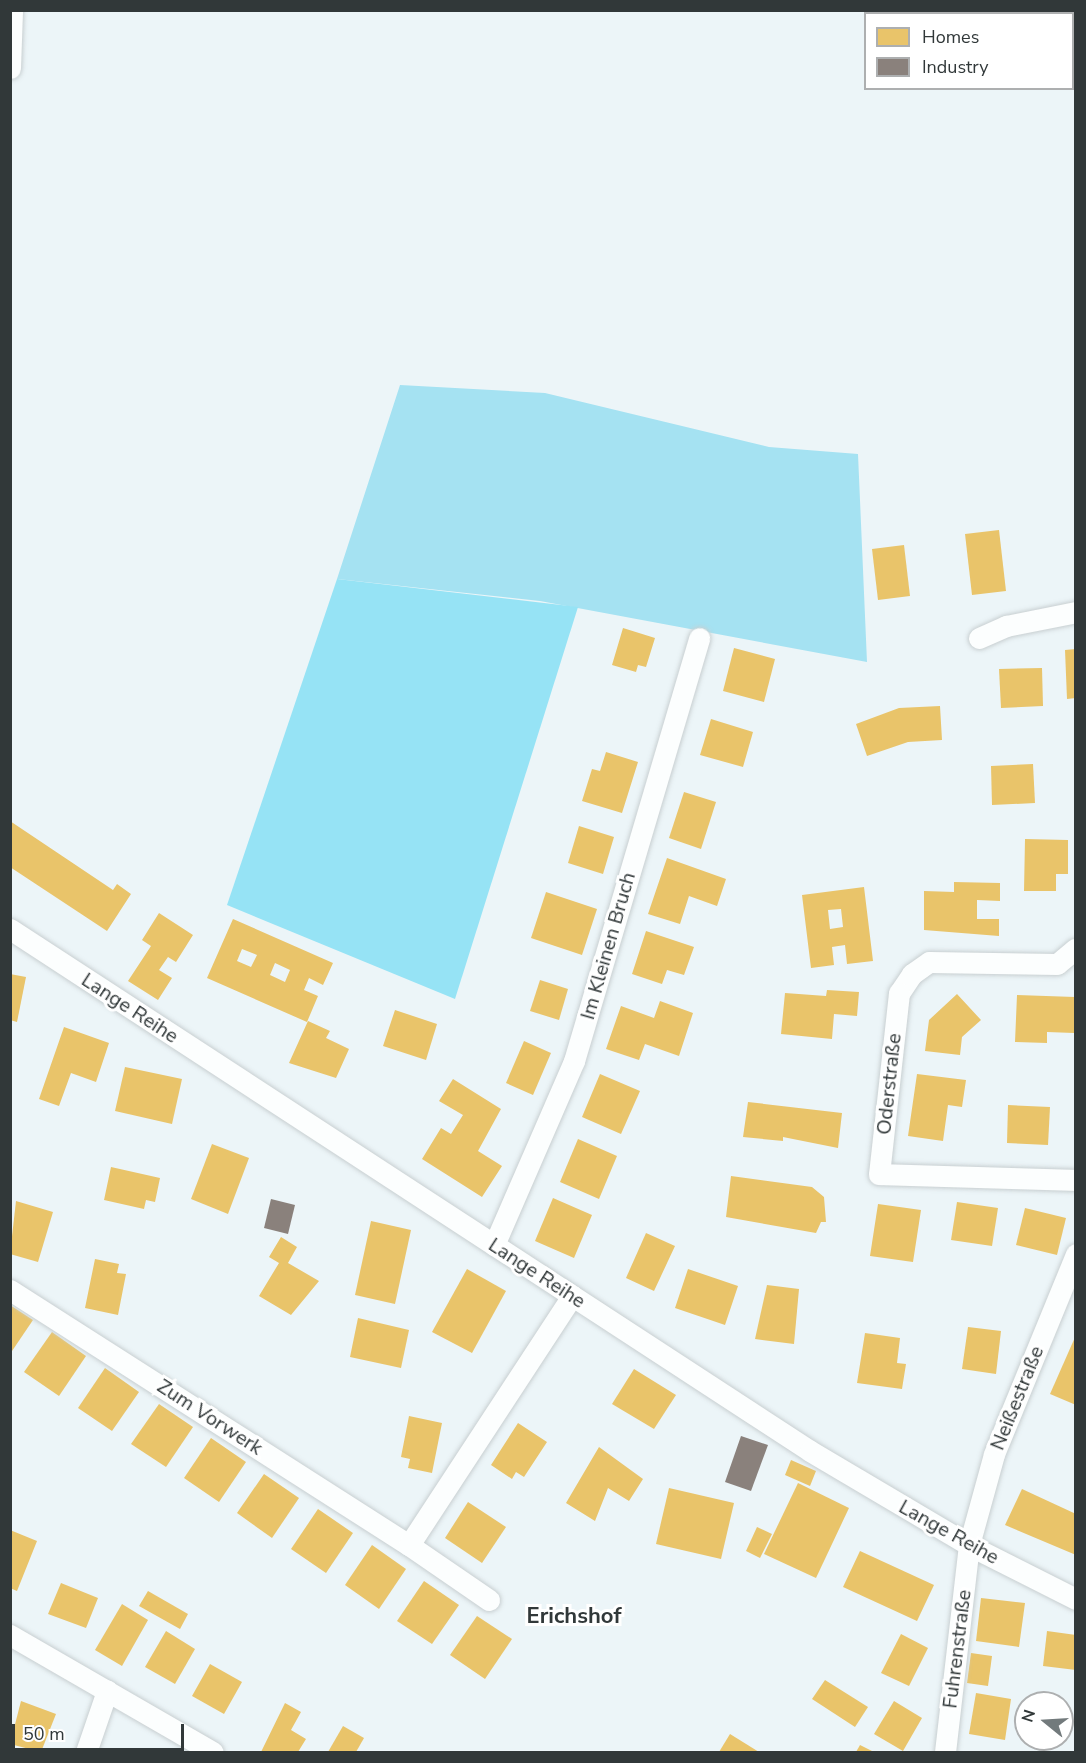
<!DOCTYPE html>
<meta charset="utf-8">
<style>
body{margin:0}
#map{position:relative;width:1086px;height:1763px;overflow:hidden;background:#ecf5f8;font-family:"Nunito Sans",sans-serif}
div>[style]{position:absolute}
.green>*{inset:0;background:#a5e2f2}
.forest>*{inset:0;background:#96e3f5}
.homes>*{inset:0;background:#e9c46a}
.industry>*{inset:0;background:#8a817c}
.roads{filter:drop-shadow(0 0 2px #c8cfd1) drop-shadow(0 0 2px #c8cfd1)}
.minor>*{height:21px;margin:-10.5px;padding:0 10.5px;transform-origin:10.5px;border-radius:10.5px;background:#fcfefe}
span{translate:-50% -50%;white-space:nowrap;text-align:center;line-height:1.15;-webkit-text-stroke:6px #fff;paint-order:stroke}
.street-label{font-size:20px;color:#313839}
.quarter-label{font-size:22px;color:#313839;font-weight:700}
.frame{position:absolute;inset:0;border:12px solid #313839;pointer-events:none}
.legend{position:absolute;left:864px;top:12px;width:210px;height:78px;box-sizing:border-box;background:#fff;border:2px solid #adafb0;margin:0;padding:8px 10px;list-style:none;font-size:18px;color:#313839}
.legend li{display:flex;align-items:center;gap:12px;height:30px}
.legend b{width:30px;border:2px solid #adafb0}
.north{position:absolute;left:1014px;top:1691px;width:60px;height:60px;box-sizing:border-box;background:#fff;border:2px solid #adafb0;border-radius:50%;rotate:288deg;font-size:16px;font-weight:700;line-height:24px;text-align:center;color:#313839}
.north::after{content:'';display:block;margin:auto;width:21px;height:27px;background:#727a7c;clip-path:polygon(50% 0,100% 100%,50% 72%,0 100%)}
.scale{position:absolute;left:12px;top:1724px;width:172px;height:27px;box-sizing:border-box;border:3px solid #313839;border-top:0;padding-left:8px;font-size:18px;line-height:21px;white-space:nowrap;color:#313839;-webkit-text-stroke:4px #fff;paint-order:stroke}
</style>
<div id="map">
<div class="green">
<i style="clip-path:polygon(400px 385px,545px 393px,769px 447px,858px 454px,867px 662px,540px 601px,337px 579px)"></i>
</div>
<div class="forest">
<i style="clip-path:polygon(337px 579px,578px 607px,455px 999px,227px 905px)"></i>
</div>
<div class="homes">
<i style="clip-path:polygon(999px 530px,1006px 591px,972px 595px,965px 534px)"></i>
<i style="clip-path:polygon(904px 545px,910px 596px,878px 600px,872px 549px)"></i>
<i style="clip-path:polygon(623px 628px,655px 638px,646px 667px,638px 665px,636px 672px,612px 665px)"></i>
<i style="clip-path:polygon(734px 648px,775px 659px,764px 702px,723px 691px)"></i>
<i style="clip-path:polygon(1076px 649px,1076px 698px,1067px 699px,1065px 650px)"></i>
<i style="clip-path:polygon(1042px 668px,1043px 706px,1001px 708px,999px 669px)"></i>
<i style="clip-path:polygon(940px 706px,942px 740px,908px 742px,867px 756px,856px 724px,899px 708px)"></i>
<i style="clip-path:polygon(711px 719px,753px 732px,743px 767px,700px 755px)"></i>
<i style="clip-path:polygon(606px 752px,638px 762px,622px 813px,582px 801px,592px 769px,600px 771px)"></i>
<i style="clip-path:polygon(1033px 764px,1035px 803px,992px 805px,991px 766px)"></i>
<i style="clip-path:polygon(684px 792px,716px 802px,701px 849px,669px 838px)"></i>
<i style="clip-path:polygon(10px 821px,113px 890px,117px 884px,131px 894px,107px 931px,10px 867px)"></i>
<i style="clip-path:polygon(579px 826px,614px 837px,603px 874px,568px 863px)"></i>
<i style="clip-path:polygon(1025px 839px,1068px 840px,1068px 874px,1056px 874px,1056px 891px,1024px 891px)"></i>
<i style="clip-path:polygon(667px 858px,726px 879px,717px 906px,689px 896px,680px 924px,648px 914px)"></i>
<i style="clip-path:polygon(954px 882px,1000px 883px,1000px 901px,977px 900px,977px 919px,999px 919px,999px 936px,924px 930px,924px 891px,954px 892px)"></i>
<i style="clip-path:polygon(evenodd,864px 887px,873px 961px,847px 964px,845px 945px,832px 947px,834px 965px,811px 968px,802px 895px,864px 887px,841px 909px,843px 927px,830px 929px,828px 910px,841px 909px)"></i>
<i style="clip-path:polygon(546px 892px,597px 909px,582px 955px,531px 938px)"></i>
<i style="clip-path:polygon(159px 913px,193px 935px,176px 962px,168px 957px,159px 970px,172px 978px,158px 1000px,128px 981px,151px 946px,142px 940px)"></i>
<i style="clip-path:polygon(evenodd,233px 919px,333px 963px,323px 985px,309px 978px,304px 990px,318px 996px,307px 1022px,207px 978px,233px 919px,242px 949px,257px 955px,251px 967px,237px 961px,242px 949px,233px 919px,275px 963px,290px 970px,285px 982px,270px 975px,275px 963px)"></i>
<i style="clip-path:polygon(646px 931px,694px 947px,684px 975px,667px 970px,662px 984px,632px 974px)"></i>
<i style="clip-path:polygon(10px 974px,26px 977px,17px 1022px,10px 1020px)"></i>
<i style="clip-path:polygon(540px 980px,568px 989px,559px 1020px,530px 1011px)"></i>
<i style="clip-path:polygon(827px 990px,859px 992px,857px 1016px,834px 1014px,832px 1039px,781px 1034px,785px 993px,826px 996px)"></i>
<i style="clip-path:polygon(957px 994px,981px 1020px,962px 1037px,960px 1055px,925px 1051px,929px 1020px)"></i>
<i style="clip-path:polygon(1017px 995px,1075px 997px,1074px 1033px,1047px 1032px,1047px 1043px,1015px 1042px)"></i>
<i style="clip-path:polygon(660px 1001px,693px 1013px,679px 1056px,645px 1044px,639px 1060px,606px 1049px,621px 1006px,654px 1018px)"></i>
<i style="clip-path:polygon(395px 1010px,437px 1024px,426px 1060px,383px 1046px)"></i>
<i style="clip-path:polygon(308px 1021px,330px 1031px,326px 1038px,349px 1049px,336px 1078px,289px 1063px)"></i>
<i style="clip-path:polygon(64px 1027px,109px 1043px,96px 1082px,71px 1073px,59px 1106px,39px 1099px)"></i>
<i style="clip-path:polygon(524px 1041px,551px 1053px,533px 1095px,506px 1083px)"></i>
<i style="clip-path:polygon(125px 1067px,182px 1079px,172px 1124px,115px 1111px)"></i>
<i style="clip-path:polygon(600px 1074px,640px 1091px,621px 1134px,582px 1117px)"></i>
<i style="clip-path:polygon(917px 1074px,966px 1080px,962px 1107px,948px 1105px,943px 1141px,908px 1136px)"></i>
<i style="clip-path:polygon(453px 1079px,501px 1109px,478px 1151px,502px 1166px,482px 1197px,422px 1159px,441px 1128px,451px 1134px,463px 1115px,439px 1101px)"></i>
<i style="clip-path:polygon(748px 1102px,842px 1113px,838px 1148px,783px 1137px,783px 1141px,743px 1137px)"></i>
<i style="clip-path:polygon(1008px 1105px,1050px 1107px,1048px 1145px,1007px 1143px)"></i>
<i style="clip-path:polygon(578px 1139px,617px 1156px,599px 1199px,560px 1182px)"></i>
<i style="clip-path:polygon(212px 1144px,249px 1158px,228px 1214px,191px 1199px)"></i>
<i style="clip-path:polygon(111px 1167px,160px 1178px,155px 1202px,146px 1200px,144px 1209px,104px 1200px)"></i>
<i style="clip-path:polygon(731px 1176px,812px 1187px,824px 1197px,826px 1222px,821px 1222px,816px 1233px,726px 1217px)"></i>
<i style="clip-path:polygon(553px 1198px,592px 1215px,574px 1258px,535px 1241px)"></i>
<i style="clip-path:polygon(16px 1201px,53px 1212px,38px 1262px,10px 1254px)"></i>
<i style="clip-path:polygon(957px 1202px,998px 1208px,992px 1246px,951px 1240px)"></i>
<i style="clip-path:polygon(878px 1204px,921px 1210px,913px 1262px,870px 1256px)"></i>
<i style="clip-path:polygon(1025px 1208px,1066px 1218px,1057px 1255px,1016px 1245px)"></i>
<i style="clip-path:polygon(371px 1221px,411px 1230px,395px 1304px,355px 1295px)"></i>
<i style="clip-path:polygon(646px 1233px,675px 1246px,654px 1291px,626px 1278px)"></i>
<i style="clip-path:polygon(281px 1237px,297px 1247px,288px 1263px,319px 1281px,291px 1315px,259px 1296px,279px 1263px,269px 1257px)"></i>
<i style="clip-path:polygon(95px 1259px,119px 1264px,117px 1273px,126px 1274px,118px 1315px,85px 1308px)"></i>
<i style="clip-path:polygon(467px 1269px,506px 1291px,472px 1353px,432px 1332px)"></i>
<i style="clip-path:polygon(688px 1269px,738px 1286px,725px 1325px,675px 1308px)"></i>
<i style="clip-path:polygon(767px 1285px,799px 1289px,794px 1344px,755px 1339px)"></i>
<i style="clip-path:polygon(10px 1305px,33px 1320px,10px 1354px)"></i>
<i style="clip-path:polygon(358px 1318px,409px 1330px,401px 1368px,350px 1357px)"></i>
<i style="clip-path:polygon(968px 1327px,1001px 1331px,996px 1374px,962px 1369px)"></i>
<i style="clip-path:polygon(52px 1332px,86px 1356px,59px 1396px,24px 1372px)"></i>
<i style="clip-path:polygon(865px 1333px,900px 1338px,897px 1363px,906px 1364px,902px 1389px,857px 1383px)"></i>
<i style="clip-path:polygon(1076px 1335px,1076px 1405px,1050px 1394px)"></i>
<i style="clip-path:polygon(105px 1368px,139px 1392px,112px 1431px,78px 1408px)"></i>
<i style="clip-path:polygon(634px 1369px,676px 1395px,654px 1429px,612px 1404px)"></i>
<i style="clip-path:polygon(159px 1404px,193px 1427px,166px 1467px,131px 1444px)"></i>
<i style="clip-path:polygon(409px 1416px,442px 1423px,432px 1473px,408px 1468px,410px 1459px,401px 1457px)"></i>
<i style="clip-path:polygon(518px 1423px,547px 1442px,524px 1477px,516px 1472px,512px 1479px,491px 1465px)"></i>
<i style="clip-path:polygon(211px 1438px,246px 1462px,219px 1502px,184px 1478px)"></i>
<i style="clip-path:polygon(599px 1447px,643px 1479px,629px 1501px,608px 1488px,595px 1521px,566px 1503px)"></i>
<i style="clip-path:polygon(791px 1460px,816px 1471px,810px 1486px,785px 1475px)"></i>
<i style="clip-path:polygon(264px 1474px,299px 1498px,272px 1538px,237px 1513px)"></i>
<i style="clip-path:polygon(798px 1483px,849px 1508px,816px 1578px,764px 1554px)"></i>
<i style="clip-path:polygon(669px 1488px,734px 1503px,721px 1559px,656px 1544px)"></i>
<i style="clip-path:polygon(1022px 1489px,1076px 1514px,1076px 1555px,1005px 1525px)"></i>
<i style="clip-path:polygon(468px 1502px,506px 1527px,482px 1563px,445px 1538px)"></i>
<i style="clip-path:polygon(318px 1509px,353px 1533px,326px 1573px,291px 1549px)"></i>
<i style="clip-path:polygon(757px 1527px,772px 1534px,760px 1558px,746px 1551px)"></i>
<i style="clip-path:polygon(10px 1530px,37px 1541px,17px 1591px,10px 1588px)"></i>
<i style="clip-path:polygon(372px 1545px,406px 1569px,379px 1609px,345px 1585px)"></i>
<i style="clip-path:polygon(860px 1551px,934px 1585px,917px 1621px,843px 1587px)"></i>
<i style="clip-path:polygon(424px 1581px,459px 1605px,432px 1644px,397px 1621px)"></i>
<i style="clip-path:polygon(61px 1583px,98px 1598px,86px 1628px,48px 1614px)"></i>
<i style="clip-path:polygon(148px 1591px,188px 1614px,180px 1629px,139px 1606px)"></i>
<i style="clip-path:polygon(981px 1598px,1025px 1603px,1019px 1647px,976px 1641px)"></i>
<i style="clip-path:polygon(122px 1604px,148px 1620px,122px 1666px,95px 1650px)"></i>
<i style="clip-path:polygon(477px 1616px,512px 1639px,485px 1679px,450px 1655px)"></i>
<i style="clip-path:polygon(166px 1631px,195px 1649px,175px 1684px,145px 1667px)"></i>
<i style="clip-path:polygon(1047px 1631px,1076px 1635px,1076px 1670px,1043px 1666px)"></i>
<i style="clip-path:polygon(901px 1634px,928px 1648px,909px 1686px,881px 1673px)"></i>
<i style="clip-path:polygon(971px 1653px,992px 1656px,988px 1686px,967px 1683px)"></i>
<i style="clip-path:polygon(210px 1664px,242px 1682px,224px 1714px,192px 1696px)"></i>
<i style="clip-path:polygon(825px 1680px,868px 1707px,855px 1727px,812px 1699px)"></i>
<i style="clip-path:polygon(976px 1693px,1011px 1699px,1005px 1740px,969px 1734px)"></i>
<i style="clip-path:polygon(21px 1701px,56px 1714px,41px 1752px,10px 1744px)"></i>
<i style="clip-path:polygon(894px 1701px,922px 1718px,903px 1751px,874px 1734px)"></i>
<i style="clip-path:polygon(285px 1703px,301px 1712px,291px 1730px,306px 1739px,298px 1752px,261px 1752px)"></i>
<i style="clip-path:polygon(343px 1726px,364px 1738px,356px 1752px,328px 1752px)"></i>
<i style="clip-path:polygon(730px 1734px,759px 1752px,719px 1752px)"></i>
<i style="clip-path:polygon(860px 1745px,874px 1752px,856px 1752px)"></i>
</div>
<div class="industry">
<i style="clip-path:polygon(271px 1199px,295px 1205px,288px 1234px,264px 1228px)"></i>
<i style="clip-path:polygon(741px 1436px,768px 1445px,751px 1491px,725px 1482px)"></i>
</div>
<div class="roads">
<div class="minor">
<i style="left:10px;top:68px;width:58px;rotate:-88deg"></i>
<i style="left:979px;top:638px;width:30px;rotate:-24deg"></i>
<i style="left:1006px;top:626px;width:71px;rotate:-11.3deg"></i>
<i style="left:10px;top:929px;width:955px;rotate:33.12deg"></i>
<i style="left:810px;top:1451px;width:185px;rotate:30.6deg"></i>
<i style="left:969px;top:1545px;width:120px;rotate:26.8deg"></i>
<i style="left:1075px;top:949px;width:23px;rotate:140deg"></i>
<i style="left:1057px;top:964px;width:128px;rotate:-179.1deg"></i>
<i style="left:929px;top:962px;width:21px;rotate:145deg"></i>
<i style="left:912px;top:974px;width:23px;rotate:124deg"></i>
<i style="left:899px;top:993px;width:182px;rotate:96.3deg"></i>
<i style="left:879px;top:1174px;width:197px;rotate:1.7deg"></i>
<i style="left:494px;top:1245px;width:201px;rotate:-66.5deg"></i>
<i style="left:574px;top:1061px;width:441px;rotate:-73.5deg"></i>
<i style="left:10px;top:1290px;width:474px;rotate:32.6deg"></i>
<i style="left:489px;top:1600px;width:97px;rotate:-145.5deg"></i>
<i style="left:409px;top:1545px;width:298px;rotate:-56.8deg"></i>
<i style="left:10px;top:1635px;width:234px;rotate:30deg"></i>
<i style="left:86px;top:1752px;width:65px;rotate:-71deg"></i>
<i style="left:945px;top:1752px;width:208px;rotate:-83.4deg"></i>
<i style="left:969px;top:1545px;width:94px;rotate:-74.6deg"></i>
<i style="left:994px;top:1454px;width:216px;rotate:-67.7deg"></i>
</div>
</div>
<div class="street-label">
<span style="left:608px;top:946px;rotate:-74deg">Im Kleinen Bruch</span>
<span style="left:130px;top:1008px;rotate:33deg">Lange Reihe</span>
<span style="left:889px;top:1084px;rotate:-84deg">Oderstraße</span>
<span style="left:537px;top:1273px;rotate:33deg">Lange Reihe</span>
<span style="left:1017px;top:1398px;rotate:-68deg">Neißestraße</span>
<span style="left:210px;top:1417px;rotate:33deg">Zum Vorwerk</span>
<span style="left:949px;top:1532px;rotate:29deg">Lange Reihe</span>
<span style="left:957px;top:1649px;rotate:-83deg">Fuhrenstraße</span>
</div>
<div class="quarter-label">
<span style="left:574px;top:1617px">Erichshof</span>
</div>
<div class="frame"></div>
<ul class="legend">
<li><b style="height:16px;background:#e9c46a"></b>Homes</li>
<li><b style="height:16px;background:#8a817c"></b>Industry</li>
</ul>
<div class="north">N</div>
<div class="scale">50 m</div>
</div>
